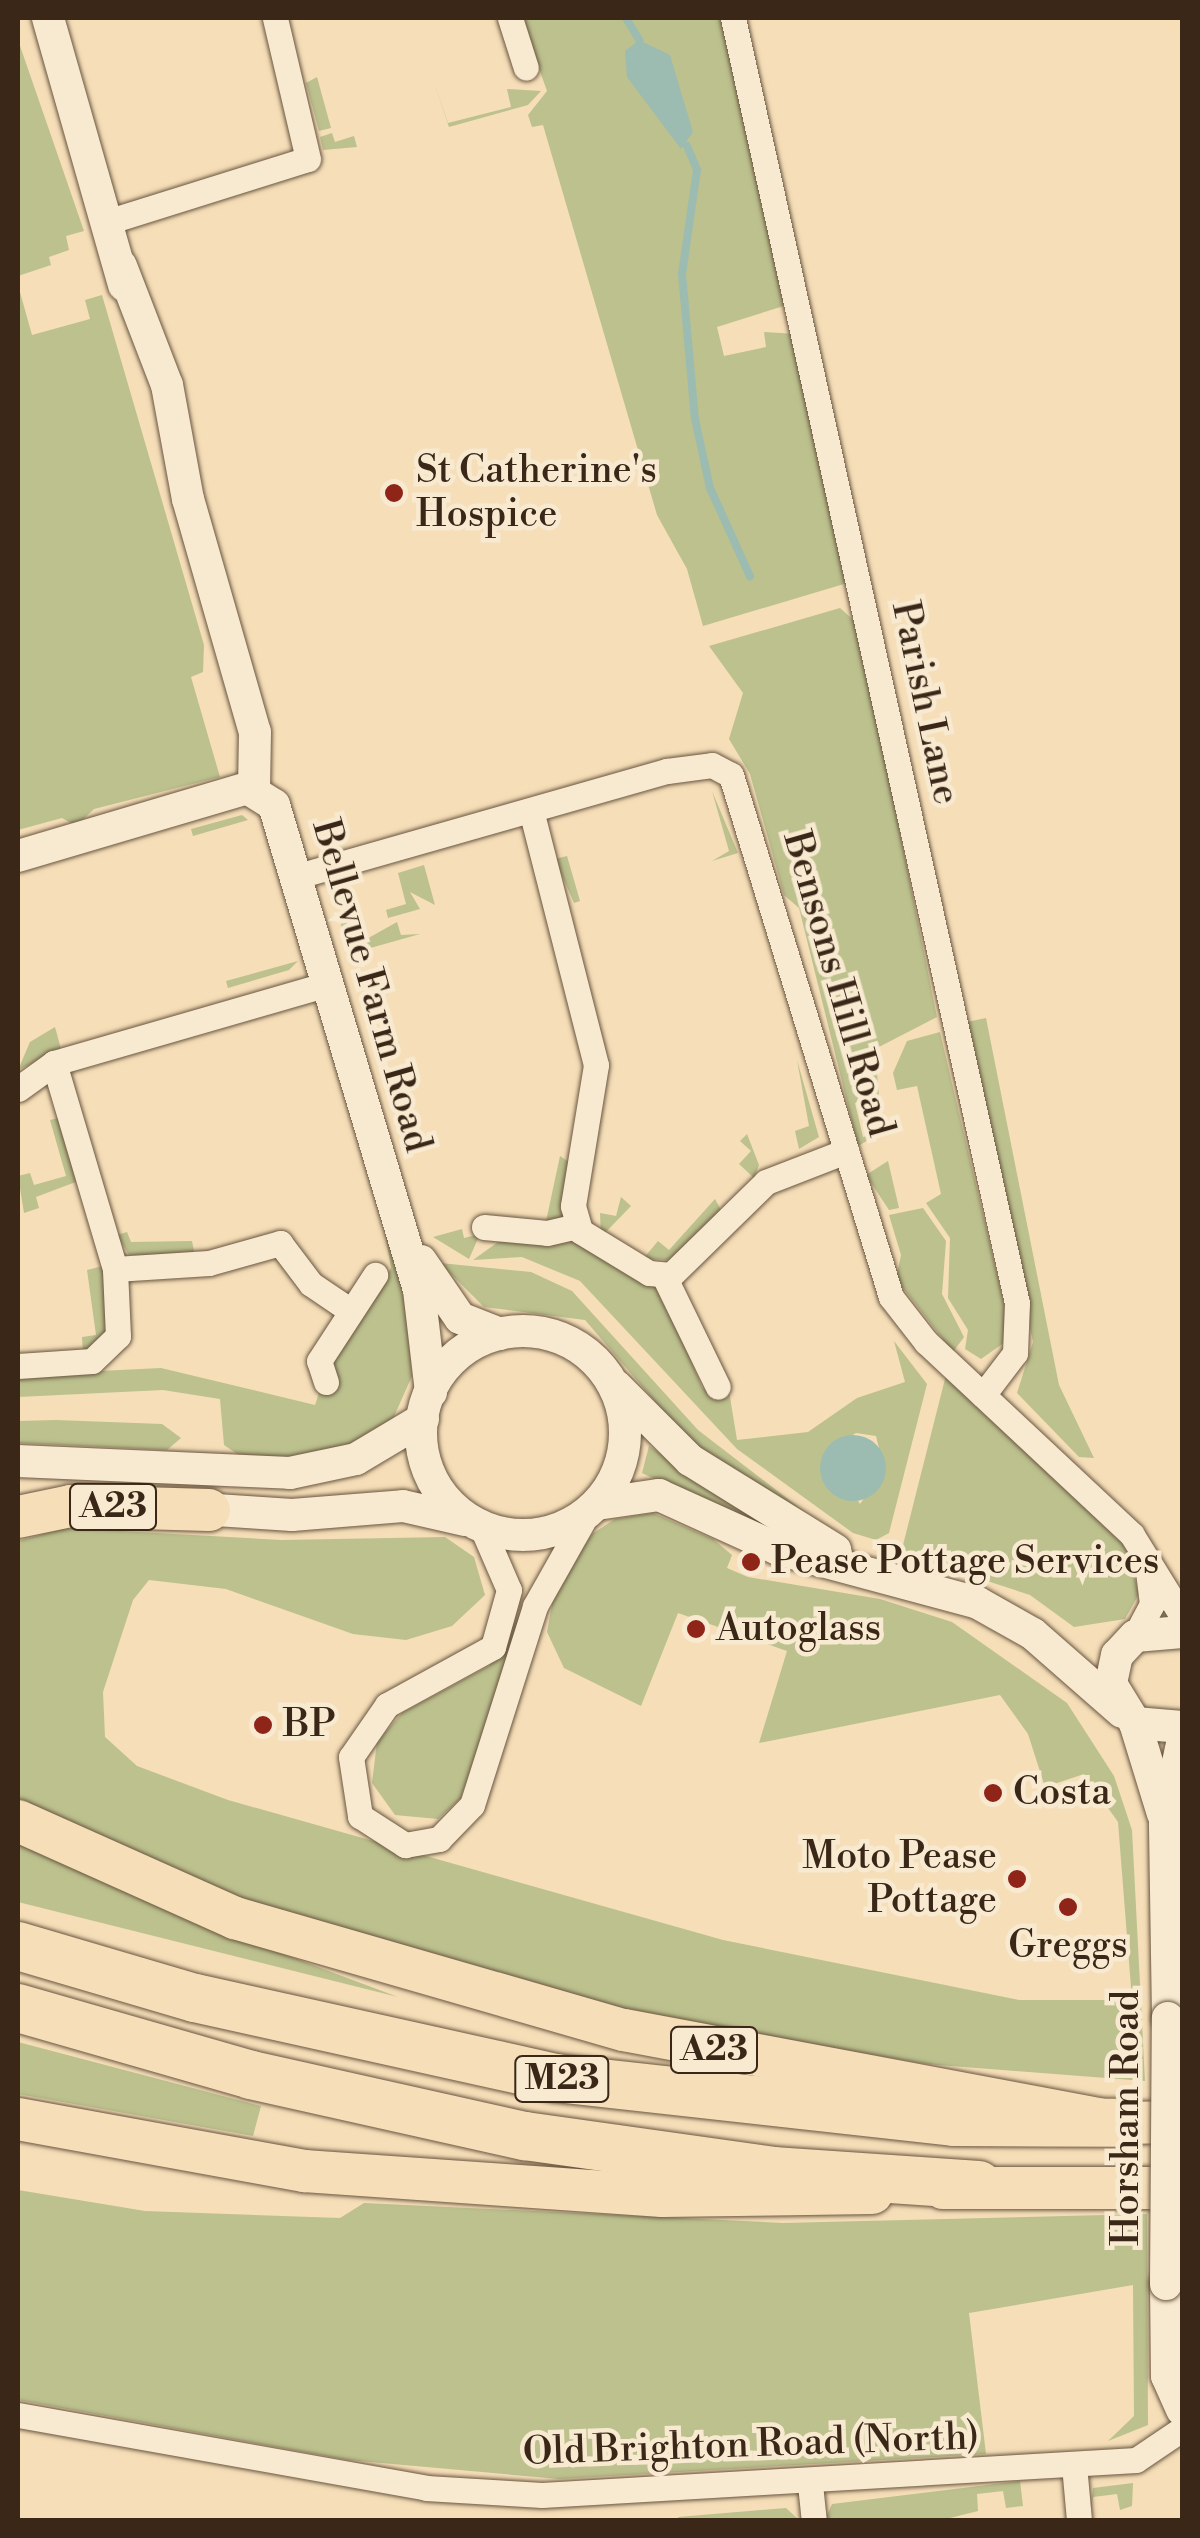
<!DOCTYPE html>
<style>
body{margin:0}
#map{position:relative;width:1200px;height:2538px;overflow:hidden;background:#f5deb8;font-family:"Libre Bodoni",serif}
div>[style]{position:absolute}
.green>*{inset:0;background:#bcc18e}
.water>*{inset:0;background:#9cbcb1}
.round{border-radius:50%}
.stream>*{height:8px;margin:-4px;padding:0 4px;transform-origin:4px;border-radius:4px;background:#9cbcb1}
.roads{filter:drop-shadow(0 0 2px #69553f) drop-shadow(0 0 2px #69553f)}
.minor>*{height:25px;margin:-12.5px;padding:0 12.5px;transform-origin:12.5px;border-radius:12.5px;background:#f8ead1}
.tertiary>*{height:32px;margin:-16px;padding:0 16px;transform-origin:16px;border-radius:16px;background:#f8ead1}
.tertiary>.ring{margin:-16px;padding:0;box-sizing:content-box;background:none;border:32px solid #f8ead1;border-radius:50%}
.trunk>*{height:42px;margin:-21px;padding:0 21px;transform-origin:21px;border-radius:21px;background:#f5deb8}
.motorway>*{height:48px;margin:-24px;padding:0 24px;transform-origin:24px;border-radius:24px;background:#f5deb8}
.bridges{filter:drop-shadow(0 0 2px #69553f) drop-shadow(0 0 2px #69553f)}
.tertiary-bridge>*{height:32px;margin:-16px;padding:0 16px;transform-origin:16px;border-radius:16px;background:#f8ead1}
.dots>*{width:28px;height:28px;translate:-50% -50%;box-sizing:border-box;border:5px solid #f8ead1;border-radius:50%}
span{translate:-50% -50%;white-space:nowrap;text-align:center;line-height:1.15;-webkit-text-stroke:9px #f8ead1;paint-order:stroke}
.shield-label span{padding:2px 8px;background:#f8ead1;border:2px solid;border-radius:8px;-webkit-text-stroke-width:0}
.shield-label{font-size:35px;color:#3a2717;font-weight:700}
.poi-label{font-size:38px;color:#3a2717}
.left{translate:0 -50%;text-align:left}
.right{translate:-100% -50%;text-align:right}
.street-label{font-size:38px;color:#3a2717}
.frame{position:absolute;inset:0;border:20px solid #3a2717;pointer-events:none}
</style>
<div id="map">
<div class="green">
<i style="clip-path:polygon(521px 18px,723px 18px,787px 305px,717px 327px,724px 356px,766px 347px,764px 332px,796px 334px,854px 581px,703px 626px,687px 569px,657px 515px,543px 125px,532px 127px,528px 115px,547px 91px)"></i>
<i style="clip-path:polygon(18px 40px,84px 231px,66px 236px,69px 250px,49px 257px,51px 265px,18px 276px)"></i>
<i style="clip-path:polygon(317px 77px,331px 128px,319px 131px,306px 83px)"></i>
<i style="clip-path:polygon(434px 82px,448px 123px,511px 107px,507px 89px,541px 91px,528px 105px,449px 127px)"></i>
<i style="clip-path:polygon(332px 133px,335px 142px,354px 136px,357px 147px,323px 150px,320px 137px)"></i>
<i style="clip-path:polygon(18px 285px,32px 335px,90px 319px,85px 300px,102px 295px,204px 645px,203px 672px,191px 677px,220px 777px,94px 809px,76px 826px,62px 818px,18px 830px)"></i>
<i style="clip-path:polygon(840px 608px,858px 624px,937px 1017px,875px 1049px,879px 1096px,855px 1103px,863px 1137px,881px 1133px,858px 1146px,799px 908px,784px 895px,750px 774px,729px 739px,743px 693px,709px 646px)"></i>
<i style="clip-path:polygon(712px 791px,738px 853px,712px 861px,729px 851px)"></i>
<i style="clip-path:polygon(242px 815px,248px 820px,193px 836px,191px 829px)"></i>
<i style="clip-path:polygon(567px 856px,580px 901px,574px 903px,555px 859px)"></i>
<i style="clip-path:polygon(424px 865px,435px 905px,410px 892px,420px 909px,388px 918px,386px 910px,406px 904px,398px 873px)"></i>
<i style="clip-path:polygon(350px 922px,356px 945px,397px 922px,401px 935px,420px 934px,349px 954px,341px 924px)"></i>
<i style="clip-path:polygon(298px 961px,289px 970px,228px 988px,226px 981px)"></i>
<i style="clip-path:polygon(986px 1018px,1059px 1385px,1094px 1458px,1079px 1457px,1017px 1393px,1033px 1342px,967px 1022px)"></i>
<i style="clip-path:polygon(55px 1027px,61px 1049px,18px 1070px,30px 1042px)"></i>
<i style="clip-path:polygon(940px 1032px,1009px 1325px,1008px 1340px,981px 1359px,965px 1349px,968px 1330px,948px 1298px,950px 1238px,926px 1203px,941px 1194px,917px 1086px,897px 1090px,893px 1073px,907px 1041px)"></i>
<i style="clip-path:polygon(797px 1060px,819px 1137px,799px 1149px,795px 1131px,809px 1126px)"></i>
<i style="clip-path:polygon(62px 1117px,81px 1180px,36px 1197px,39px 1208px,24px 1213px,18px 1176px,30px 1173px,34px 1185px,66px 1176px,50px 1120px)"></i>
<i style="clip-path:polygon(747px 1134px,759px 1165px,754px 1178px,739px 1164px,751px 1151px,740px 1141px)"></i>
<i style="clip-path:polygon(560px 1156px,572px 1164px,563px 1220px,545px 1226px)"></i>
<i style="clip-path:polygon(888px 1161px,899px 1208px,889px 1210px,866px 1175px)"></i>
<i style="clip-path:polygon(621px 1197px,631px 1206px,601px 1237px,600px 1213px,616px 1216px)"></i>
<i style="clip-path:polygon(715px 1199px,722px 1212px,673px 1260px,643px 1259px,658px 1241px,669px 1250px)"></i>
<i style="clip-path:polygon(379px 1200px,407px 1304px,412px 1376px,392px 1421px,352px 1443px,302px 1457px,243px 1458px,224px 1445px,220px 1399px,163px 1390px,18px 1397px,18px 1375px,161px 1368px,315px 1405px,329px 1363px,391px 1268px)"></i>
<i style="clip-path:polygon(923px 1208px,946px 1241px,942px 1294px,964px 1337px,953px 1352px,896px 1279px,901px 1255px,889px 1215px)"></i>
<i style="clip-path:polygon(462px 1229px,464px 1238px,480px 1234px,469px 1259px,433px 1237px)"></i>
<i style="clip-path:polygon(127px 1232px,131px 1242px,192px 1241px,195px 1256px,129px 1255px,117px 1235px)"></i>
<i style="clip-path:polygon(evenodd,574px 1240px,659px 1285px,702px 1387px,715px 1399px,729px 1391px,737px 1440px,808px 1432px,857px 1398px,905px 1382px,894px 1341px,927px 1384px,889px 1533px,876px 1540px,853px 1533px,737px 1449px,580px 1281px,522px 1257px,473px 1260px,498px 1242px,574px 1240px,856px 1433px,876px 1436px,884px 1469px,860px 1504px,827px 1451px,856px 1433px)"></i>
<i style="clip-path:polygon(440px 1263px,531px 1272px,572px 1291px,698px 1430px,827px 1529px,689px 1441px,585px 1320px,484px 1307px)"></i>
<i style="clip-path:polygon(103px 1266px,108px 1331px,83px 1354px,82px 1337px,96px 1335px,87px 1270px)"></i>
<i style="clip-path:polygon(946px 1375px,1127px 1548px,1139px 1594px,1125px 1619px,1074px 1627px,1030px 1595px,901px 1553px)"></i>
<i style="clip-path:polygon(56px 1420px,162px 1424px,181px 1438px,167px 1450px,18px 1443px,18px 1421px)"></i>
<i style="clip-path:polygon(649px 1446px,768px 1525px,764px 1532px,642px 1473px)"></i>
<i style="clip-path:polygon(653px 1513px,713px 1539px,732px 1555px,727px 1568px,748px 1577px,880px 1599px,952px 1622px,1067px 1703px,1114px 1776px,1132px 1830px,1145px 2081px,926px 2064px,579px 2005px,285px 1921px,18px 1798px,18px 1541px,66px 1528px,281px 1540px,445px 1537px,474px 1557px,485px 1595px,452px 1626px,406px 1640px,353px 1634px,226px 1589px,149px 1580px,133px 1600px,103px 1692px,105px 1737px,137px 1766px,228px 1800px,723px 1940px,1019px 2000px,1132px 2000px,1118px 1822px,1084px 1774px,1045px 1787px,1028px 1734px,1000px 1695px,759px 1743px,787px 1651px,678px 1613px,641px 1706px,564px 1668px,547px 1632px,555px 1588px,592px 1534px,615px 1519px)"></i>
<i style="clip-path:polygon(525px 1606px,461px 1798px,438px 1819px,395px 1815px,372px 1783px,377px 1742px,402px 1713px,489px 1666px)"></i>
<i style="clip-path:polygon(18px 1838px,206px 1925px,398px 1997px,18px 1902px)"></i>
<i style="clip-path:polygon(18px 2042px,261px 2106px,253px 2136px,18px 2094px)"></i>
<i style="clip-path:polygon(18px 2190px,145px 2211px,340px 2218px,364px 2203px,783px 2223px,1147px 2214px,1148px 2425px,1108px 2441px,1134px 2416px,1133px 2285px,969px 2313px,986px 2454px,559px 2479px,348px 2460px,18px 2400px)"></i>
<i style="clip-path:polygon(1020px 2481px,1023px 2506px,1006px 2508px,1003px 2491px,977px 2494px,978px 2511px,942px 2520px,825px 2520px,832px 2504px)"></i>
<i style="clip-path:polygon(1133px 2483px,1132px 2506px,1120px 2510px,1117px 2494px,1093px 2497px,1089px 2520px,1093px 2488px)"></i>
<i style="clip-path:polygon(786px 2508px,799px 2520px,679px 2520px,678px 2517px)"></i>
</div>
<div class="water">
<i style="clip-path:polygon(639px 40px,670px 55px,693px 132px,681px 149px,627px 77px,625px 51px)"></i>
<i class="round" style="left:820px;top:1435px;width:66px;height:66px"></i>
</div>
<div class="stream">
<i style="left:626px;top:18px;width:26px;rotate:59deg"></i>
<i style="left:687px;top:146px;width:26px;rotate:67deg"></i>
<i style="left:697px;top:170px;width:105px;rotate:98.2deg"></i>
<i style="left:682px;top:274px;width:146px;rotate:84.9deg"></i>
<i style="left:695px;top:419px;width:71px;rotate:77.7deg"></i>
<i style="left:710px;top:488px;width:97px;rotate:65.6deg"></i>
</div>
<div class="roads">
<div class="minor">
<i style="left:510px;top:18px;width:52px;rotate:72.3deg"></i>
<i style="left:733px;top:18px;width:1316px;rotate:77.54deg"></i>
<i style="left:1017px;top:1303px;width:50px;rotate:92.3deg"></i>
<i style="left:1015px;top:1353px;width:53px;rotate:127.3deg"></i>
<i style="left:110px;top:221px;width:207px;rotate:-17.4deg"></i>
<i style="left:308px;top:159px;width:145px;rotate:-103.2deg"></i>
<i style="left:531px;top:810px;width:263px;rotate:75.7deg"></i>
<i style="left:596px;top:1065px;width:143px;rotate:99.3deg"></i>
<i style="left:573px;top:1206px;width:26px;rotate:74deg"></i>
<i style="left:580px;top:1231px;width:81px;rotate:31.3deg"></i>
<i style="left:649px;top:1273px;width:22px;rotate:5deg"></i>
<i style="left:671px;top:1275px;width:133px;rotate:-44.4deg"></i>
<i style="left:766px;top:1182px;width:86px;rotate:-21.2deg"></i>
<i style="left:298px;top:876px;width:384px;rotate:-15.9deg"></i>
<i style="left:667px;top:771px;width:45px;rotate:-7.6deg"></i>
<i style="left:712px;top:765px;width:21px;rotate:28deg"></i>
<i style="left:731px;top:775px;width:546px;rotate:72.96deg"></i>
<i style="left:891px;top:1297px;width:57px;rotate:52.1deg"></i>
<i style="left:926px;top:1342px;width:282px;rotate:43.1deg"></i>
<i style="left:1132px;top:1535px;width:95px;rotate:58.3deg"></i>
<i style="left:18px;top:1089px;width:44px;rotate:-35.8deg"></i>
<i style="left:54px;top:1063px;width:284px;rotate:-16.1deg"></i>
<i style="left:484px;top:1227px;width:63px;rotate:5.4deg"></i>
<i style="left:547px;top:1233px;width:31px;rotate:-13deg"></i>
<i style="left:115px;top:1269px;width:94px;rotate:-3.7deg"></i>
<i style="left:209px;top:1263px;width:74px;rotate:-15.7deg"></i>
<i style="left:280px;top:1243px;width:51px;rotate:52.9deg"></i>
<i style="left:311px;top:1284px;width:48px;rotate:34deg"></i>
<i style="left:664px;top:1276px;width:123px;rotate:64.1deg"></i>
<i style="left:18px;top:1366px;width:74px;rotate:-3.9deg"></i>
<i style="left:92px;top:1361px;width:36px;rotate:-44deg"></i>
<i style="left:118px;top:1336px;width:67px;rotate:-92.6deg"></i>
<i style="left:115px;top:1269px;width:215px;rotate:-106.5deg"></i>
<i style="left:326px;top:1382px;width:22px;rotate:-108deg"></i>
<i style="left:319px;top:1361px;width:103px;rotate:-56.9deg"></i>
<i style="left:483px;top:1530px;width:65px;rotate:66.6deg"></i>
<i style="left:509px;top:1590px;width:59px;rotate:105.7deg"></i>
<i style="left:493px;top:1647px;width:121px;rotate:151.3deg"></i>
<i style="left:387px;top:1705px;width:63px;rotate:124.7deg"></i>
<i style="left:351px;top:1757px;width:60px;rotate:81.3deg"></i>
<i style="left:360px;top:1816px;width:54px;rotate:32.8deg"></i>
<i style="left:405px;top:1845px;width:35px;rotate:-10deg"></i>
<i style="left:439px;top:1839px;width:47px;rotate:-45.9deg"></i>
<i style="left:472px;top:1805px;width:209px;rotate:-72.4deg"></i>
<i style="left:535px;top:1606px;width:108px;rotate:-60.6deg"></i>
<i style="left:1135px;top:1636px;width:36px;rotate:-62deg"></i>
<i style="left:1152px;top:1604px;width:41px;rotate:-97deg"></i>
<i style="left:18px;top:2415px;width:414px;rotate:10.1deg"></i>
<i style="left:426px;top:2488px;width:116px;rotate:3.5deg"></i>
<i style="left:542px;top:2495px;width:595px;rotate:-3.37deg"></i>
<i style="left:1136px;top:2460px;width:55px;rotate:-34deg"></i>
<i style="left:1074px;top:2465px;width:55px;rotate:84.8deg"></i>
<i style="left:810px;top:2484px;width:36px;rotate:84deg"></i>
</div>
<div class="tertiary">
<i style="left:48px;top:18px;width:278px;rotate:74.1deg"></i>
<i style="left:121px;top:266px;width:128px;rotate:68.9deg"></i>
<i style="left:167px;top:385px;width:116px;rotate:79.6deg"></i>
<i style="left:188px;top:499px;width:242px;rotate:74deg"></i>
<i style="left:255px;top:732px;width:56px;rotate:91deg"></i>
<i style="left:18px;top:856px;width:239px;rotate:-16.5deg"></i>
<i style="left:247px;top:788px;width:32px;rotate:32deg"></i>
<i style="left:274px;top:805px;width:506px;rotate:73.35deg"></i>
<i style="left:419px;top:1290px;width:103px;rotate:83.3deg"></i>
<i style="left:421px;top:1261px;width:69px;rotate:55.6deg"></i>
<i style="left:460px;top:1318px;width:43px;rotate:21.8deg"></i>
<i class="ring" style="left:421px;top:1331px;width:172px;height:172px"></i>
<i style="left:616px;top:1386px;width:105px;rotate:45deg"></i>
<i style="left:690px;top:1460px;width:171px;rotate:31.8deg"></i>
<i style="left:18px;top:1461px;width:272px;rotate:2.5deg"></i>
<i style="left:290px;top:1473px;width:67px;rotate:-12deg"></i>
<i style="left:356px;top:1459px;width:78px;rotate:-30.8deg"></i>
<i style="left:597px;top:1504px;width:63px;rotate:-8.3deg"></i>
<i style="left:659px;top:1495px;width:131px;rotate:24.4deg"></i>
<i style="left:778px;top:1549px;width:207px;rotate:15.1deg"></i>
<i style="left:978px;top:1603px;width:63px;rotate:29.4deg"></i>
<i style="left:1033px;top:1634px;width:118px;rotate:41.2deg"></i>
<i style="left:186px;top:1508px;width:106px;rotate:3.8deg"></i>
<i style="left:292px;top:1515px;width:111px;rotate:-4.6deg"></i>
<i style="left:403px;top:1506px;width:64px;rotate:12.7deg"></i>
<i style="left:1182px;top:1632px;width:47px;rotate:175.1deg"></i>
<i style="left:1135px;top:1636px;width:26px;rotate:133deg"></i>
<i style="left:1117px;top:1655px;width:30px;rotate:102deg"></i>
<i style="left:1111px;top:1684px;width:46px;rotate:58.4deg"></i>
<i style="left:1135px;top:1723px;width:47px;rotate:4.9deg"></i>
<i style="left:1135px;top:1723px;width:95px;rotate:72.9deg"></i>
<i style="left:1168px;top:2018px;width:195px;rotate:-90.9deg"></i>
<i style="left:1165px;top:1823px;width:81px;rotate:-77.9deg"></i>
<i style="left:1166px;top:2284px;width:92px;rotate:89.4deg"></i>
<i style="left:1167px;top:2376px;width:37px;rotate:66deg"></i>
</div>
<div class="trunk">
<i style="left:18px;top:1517px;width:54px;rotate:-11.7deg"></i>
<i style="left:71px;top:1506px;width:138px;rotate:1.7deg"></i>
<i style="left:18px;top:1821px;width:238px;rotate:24.1deg"></i>
<i style="left:235px;top:1918px;width:405px;rotate:16.1deg"></i>
<i style="left:624px;top:2030px;width:505px;rotate:10.62deg"></i>
<i style="left:1120px;top:2123px;width:62px;rotate:-0.9deg"></i>
<i style="left:18px;top:2119px;width:291px;rotate:10.3deg"></i>
<i style="left:304px;top:2171px;width:359px;rotate:4deg"></i>
<i style="left:662px;top:2196px;width:210px;rotate:-0.8deg"></i>
<i style="left:943px;top:2188px;width:239px"></i>
</div>
<div class="motorway">
<i style="left:18px;top:1946px;width:184px;rotate:16.4deg"></i>
<i style="left:195px;top:1998px;width:370px;rotate:12.5deg"></i>
<i style="left:556px;top:2078px;width:400px;rotate:6.3deg"></i>
<i style="left:954px;top:2122px;width:166px;rotate:0.3deg"></i>
<i style="left:18px;top:2008px;width:242px;rotate:16deg"></i>
<i style="left:251px;top:2075px;width:281px;rotate:12.6deg"></i>
<i style="left:525px;top:2136px;width:250px;rotate:8deg"></i>
<i style="left:773px;top:2171px;width:206px;rotate:3.9deg"></i>
</div>
</div>
<div class="bridges">
<div class="tertiary-bridge">
<i style="left:1166px;top:2284px;width:266px;rotate:-89.6deg"></i>
</div>
</div>
<div class="dots">
<i style="left:394px;top:493px;background:#8f2418"></i>
<i style="left:751px;top:1562px;background:#8f2418"></i>
<i style="left:696px;top:1629px;background:#8f2418"></i>
<i style="left:263px;top:1725px;background:#8f2418"></i>
<i style="left:993px;top:1793px;background:#8f2418"></i>
<i style="left:1017px;top:1879px;background:#8f2418"></i>
<i style="left:1068px;top:1907px;background:#8f2418"></i>
</div>
<div class="shield-label">
<span style="left:113px;top:1507px">A23</span>
<span style="left:714px;top:2050px">A23</span>
<span style="left:562px;top:2079px">M23</span>
</div>
<div class="poi-label">
<span class="left" style="left:416px;top:493px">St Catherine's<br>Hospice</span>
<span class="left" style="left:771px;top:1562px">Pease Pottage Services</span>
<span class="left" style="left:716px;top:1629px">Autoglass</span>
<span class="left" style="left:283px;top:1725px">BP</span>
<span class="left" style="left:1013px;top:1793px">Costa</span>
<span class="right" style="left:997px;top:1879px">Moto Pease<br>Pottage</span>
<span style="left:1068px;top:1946px">Greggs</span>
</div>
<div class="street-label">
<span style="left:925px;top:703px;rotate:78deg">Parish Lane</span>
<span style="left:838px;top:984px;rotate:74deg">Bensons Hill Road</span>
<span style="left:371px;top:986px;rotate:74deg">Bellevue Farm Road</span>
<span style="left:1127px;top:2118px;rotate:-90deg">Horsham Road</span>
<span style="left:751px;top:2445px;rotate:-2deg">Old Brighton Road (North)</span>
</div>
<div class="frame"></div>
</div>
